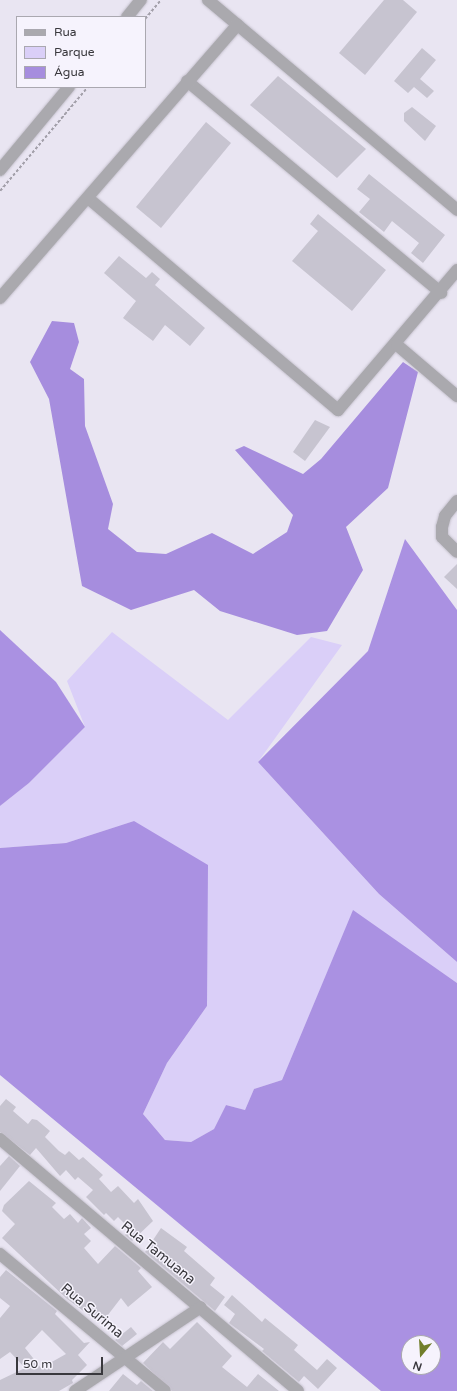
<!DOCTYPE html>
<meta charset="utf-8">
<style>
body{margin:0}
#map{position:relative;width:457px;height:1391px;overflow:hidden;background:#e9e5f2;font-family:"Varela Round",sans-serif}
div>[style]{position:absolute}
.green>*{inset:0;background:#dacff8}
.forest>*{inset:0;background:#aa91e2}
.water>*{inset:0;background:#a68dde}
.building>*{inset:0;background:#c7c4d0}
.path>*{height:2px;margin-top:-1px;transform-origin:0;background:repeating-linear-gradient(90deg,#a29fa9 0 3px,transparent 0 5px)}
.roads{filter:drop-shadow(0 0 1px #c6c2ce) drop-shadow(0 0 1px #c6c2ce)}
.minor>*{height:12px;margin:-6px;padding:0 6px;transform-origin:6px;border-radius:6px;background:#aaa9ae}
span{translate:-50% -50%;white-space:nowrap;text-align:center;line-height:1.15;-webkit-text-stroke:3px #f6f3fd;paint-order:stroke}
.street-label{font-size:14px;color:#39383d}
.legend{position:absolute;left:16px;top:16px;width:130px;height:72px;box-sizing:border-box;background:#f6f3fd;border:1px solid #aaa8b0;margin:0;padding:5px 7px;list-style:none;font-size:12px;color:#39383d}
.legend li{display:flex;align-items:center;gap:8px;height:20px}
.legend b{width:20px;border:1px solid #aaa8b0}
.north{position:absolute;left:401px;top:1335px;width:40px;height:40px;box-sizing:border-box;background:#f6f3fd;border:1px solid #aaa8b0;border-radius:50%;rotate:198deg;font-size:11px;font-weight:700;line-height:16px;text-align:center;color:#39383d}
.north::after{content:'';display:block;margin:auto;width:14px;height:18px;background:#717e2b;clip-path:polygon(50% 0,100% 100%,50% 72%,0 100%)}
.scale{position:absolute;left:16px;top:1357px;width:87px;height:18px;box-sizing:border-box;border:2px solid #39383d;border-top:0;padding-left:5px;font-size:12px;line-height:14px;white-space:nowrap;color:#39383d;-webkit-text-stroke:3px #f6f3fd;paint-order:stroke}
</style>
<div id="map">
<div class="green">
<i style="clip-path:polygon(112px 632px,228px 720px,311px 637px,342px 645px,258px 762px,379px 894px,457px 962px,457px 983px,353px 911px,282px 1080px,254px 1089px,245px 1110px,226px 1105px,214px 1129px,191px 1142px,165px 1140px,143px 1114px,167px 1063px,207px 1006px,134px 821px,66px 843px,0 848px,0 806px,29px 783px,85px 727px,67px 681px)"></i>
</div>
<div class="forest">
<i style="clip-path:polygon(405px 539px,457px 610px,457px 962px,379px 894px,258px 762px,368px 651px)"></i>
<i style="clip-path:polygon(0 630px,56px 682px,85px 727px,29px 783px,0 806px)"></i>
<i style="clip-path:polygon(evenodd,134px 821px,208px 865px,207px 1006px,167px 1063px,143px 1114px,165px 1140px,191px 1142px,214px 1129px,226px 1105px,245px 1110px,254px 1089px,282px 1080px,353px 910px,457px 983px,457px 1391px,381px 1391px,0 1075px,0 848px,66px 843px,134px 821px,409px 1343px,433px 1343px,433px 1367px,409px 1367px,409px 1343px)"></i>
</div>
<div class="water">
<i style="clip-path:polygon(52px 321px,74px 323px,79px 342px,70px 369px,84px 379px,85px 426px,113px 504px,108px 529px,137px 552px,166px 554px,212px 533px,253px 554px,287px 532px,293px 515px,235px 450px,244px 446px,303px 474px,321px 459px,403px 362px,418px 372px,388px 488px,346px 527px,363px 570px,327px 631px,297px 635px,220px 611px,194px 590px,131px 610px,82px 586px,49px 399px,30px 362px)"></i>
</div>
<div class="building">
<i style="clip-path:polygon(384px 0,403px 0,417px 12px,365px 75px,339px 53px)"></i>
<i style="clip-path:polygon(422px 48px,436px 60px,420px 79px,434px 91px,427px 98px,414px 87px,408px 93px,394px 81px)"></i>
<i style="clip-path:polygon(278px 76px,366px 149px,337px 178px,250px 105px)"></i>
<i style="clip-path:polygon(412px 107px,436px 126px,425px 141px,404px 121px,404px 113px)"></i>
<i style="clip-path:polygon(206px 122px,231px 143px,161px 228px,136px 207px)"></i>
<i style="clip-path:polygon(369px 174px,445px 235px,423px 263px,411px 253px,419px 243px,392px 221px,384px 232px,359px 212px,370px 199px,357px 189px)"></i>
<i style="clip-path:polygon(318px 214px,386px 270px,352px 311px,292px 261px,318px 231px,310px 224px)"></i>
<i style="clip-path:polygon(119px 256px,146px 278px,152px 272px,160px 279px,155px 285px,205px 328px,190px 346px,165px 325px,153px 341px,123px 318px,136px 301px,104px 273px)"></i>
<i style="clip-path:polygon(315px 420px,330px 427px,305px 461px,293px 452px)"></i>
<i style="clip-path:polygon(457px 564px,457px 589px,444px 577px)"></i>
<i style="clip-path:polygon(6px 1099px,16px 1107px,13px 1111px,28px 1124px,32px 1119px,37px 1120px,50px 1131px,45px 1137px,59px 1151px,65px 1155px,69px 1151px,79px 1160px,83px 1157px,103px 1175px,99px 1179px,111px 1192px,118px 1186px,134px 1203px,138px 1199px,153px 1221px,132px 1241px,125px 1235px,130px 1229px,118px 1217px,114px 1221px,106px 1213px,104px 1215px,86px 1197px,93px 1190px,78px 1177px,75px 1180px,66px 1170px,60px 1176px,36px 1148px,30px 1155px,0 1132px,0 1106px)"></i>
<i style="clip-path:polygon(9px 1156px,20px 1166px,0 1191px,0 1166px)"></i>
<i style="clip-path:polygon(29px 1181px,56px 1203px,52px 1207px,64px 1219px,70px 1214px,78px 1223px,82px 1218px,91px 1228px,84px 1234px,91px 1241px,84px 1248px,98px 1264px,115px 1246px,141px 1268px,138px 1271px,152px 1287px,128px 1307px,121px 1298px,104px 1320px,101px 1317px,97px 1321px,67px 1299px,2px 1238px,15px 1224px,2px 1211px,4px 1205px)"></i>
<i style="clip-path:polygon(161px 1228px,187px 1247px,184px 1251px,215px 1278px,210px 1285px,225px 1297px,215px 1311px,145px 1252px)"></i>
<i style="clip-path:polygon(evenodd,6px 1270px,57px 1311px,55px 1314px,84px 1343px,90px 1342px,78px 1355px,87px 1365px,72px 1380px,73px 1383px,59px 1391px,0 1391px,0 1380px,25px 1368px,10px 1352px,0 1359px,0 1318px,10px 1306px,0 1298px,0 1277px,6px 1270px,42px 1330px,66px 1354px,41px 1368px,25px 1348px,42px 1330px)"></i>
<i style="clip-path:polygon(232px 1295px,262px 1322px,265px 1318px,298px 1345px,294px 1350px,317px 1370px,327px 1359px,337px 1368px,318px 1389px,304px 1376px,299px 1382px,262px 1351px,264px 1349px,229px 1323px,235px 1314px,224px 1305px)"></i>
<i style="clip-path:polygon(197px 1322px,232px 1356px,222px 1367px,247px 1387px,258px 1374px,279px 1391px,172px 1391px,143px 1363px,163px 1342px,170px 1349px)"></i>
<i style="clip-path:polygon(131px 1327px,137px 1334px,122px 1346px,115px 1340px)"></i>
<i style="clip-path:polygon(123px 1374px,137px 1385px,141px 1381px,153px 1391px,109px 1391px)"></i>
</div>
<div class="path">
<i style="left:145px;top:19px;width:25px;rotate:-50deg"></i>
<i style="left:0;top:191px;width:136px;rotate:-49.8deg"></i>
</div>
<div class="roads">
<div class="minor">
<i style="left:208px;top:0;width:326px;rotate:40.1deg"></i>
<i style="left:127px;top:17px;width:22px;rotate:-51deg"></i>
<i style="left:187px;top:81px;width:331px;rotate:39.8deg"></i>
<i style="left:0;top:170px;width:108px;rotate:-50.3deg"></i>
<i style="left:88px;top:198px;width:328px;rotate:40.3deg"></i>
<i style="left:338px;top:410px;width:184px;rotate:-49.6deg"></i>
<i style="left:0;top:298px;width:362px;rotate:-49deg"></i>
<i style="left:397px;top:345px;width:79px;rotate:40.4deg"></i>
<i style="left:457px;top:501px;width:19px;rotate:129deg"></i>
<i style="left:445px;top:516px;width:11px;rotate:105deg"></i>
<i style="left:442px;top:527px;width:10px;rotate:90deg"></i>
<i style="left:442px;top:537px;width:21px;rotate:45deg"></i>
<i style="left:0;top:1139px;width:390px;rotate:40.2deg"></i>
<i style="left:0;top:1254px;width:214px;rotate:39.7deg"></i>
<i style="left:75px;top:1391px;width:151px;rotate:-33.7deg"></i>
</div>
</div>
<div class="street-label">
<span style="left:158px;top:1253px;rotate:39deg">Rua Tamuana</span>
<span style="left:92px;top:1311px;rotate:40deg">Rua Surima</span>
</div>
<ul class="legend">
<li><b style="height:5px;background:#aaa9ae"></b>Rua</li>
<li><b style="height:11px;background:#dacff8"></b>Parque</li>
<li><b style="height:11px;background:#a68dde"></b>Água</li>
</ul>
<div class="north">N</div>
<div class="scale">50 m</div>
</div>
